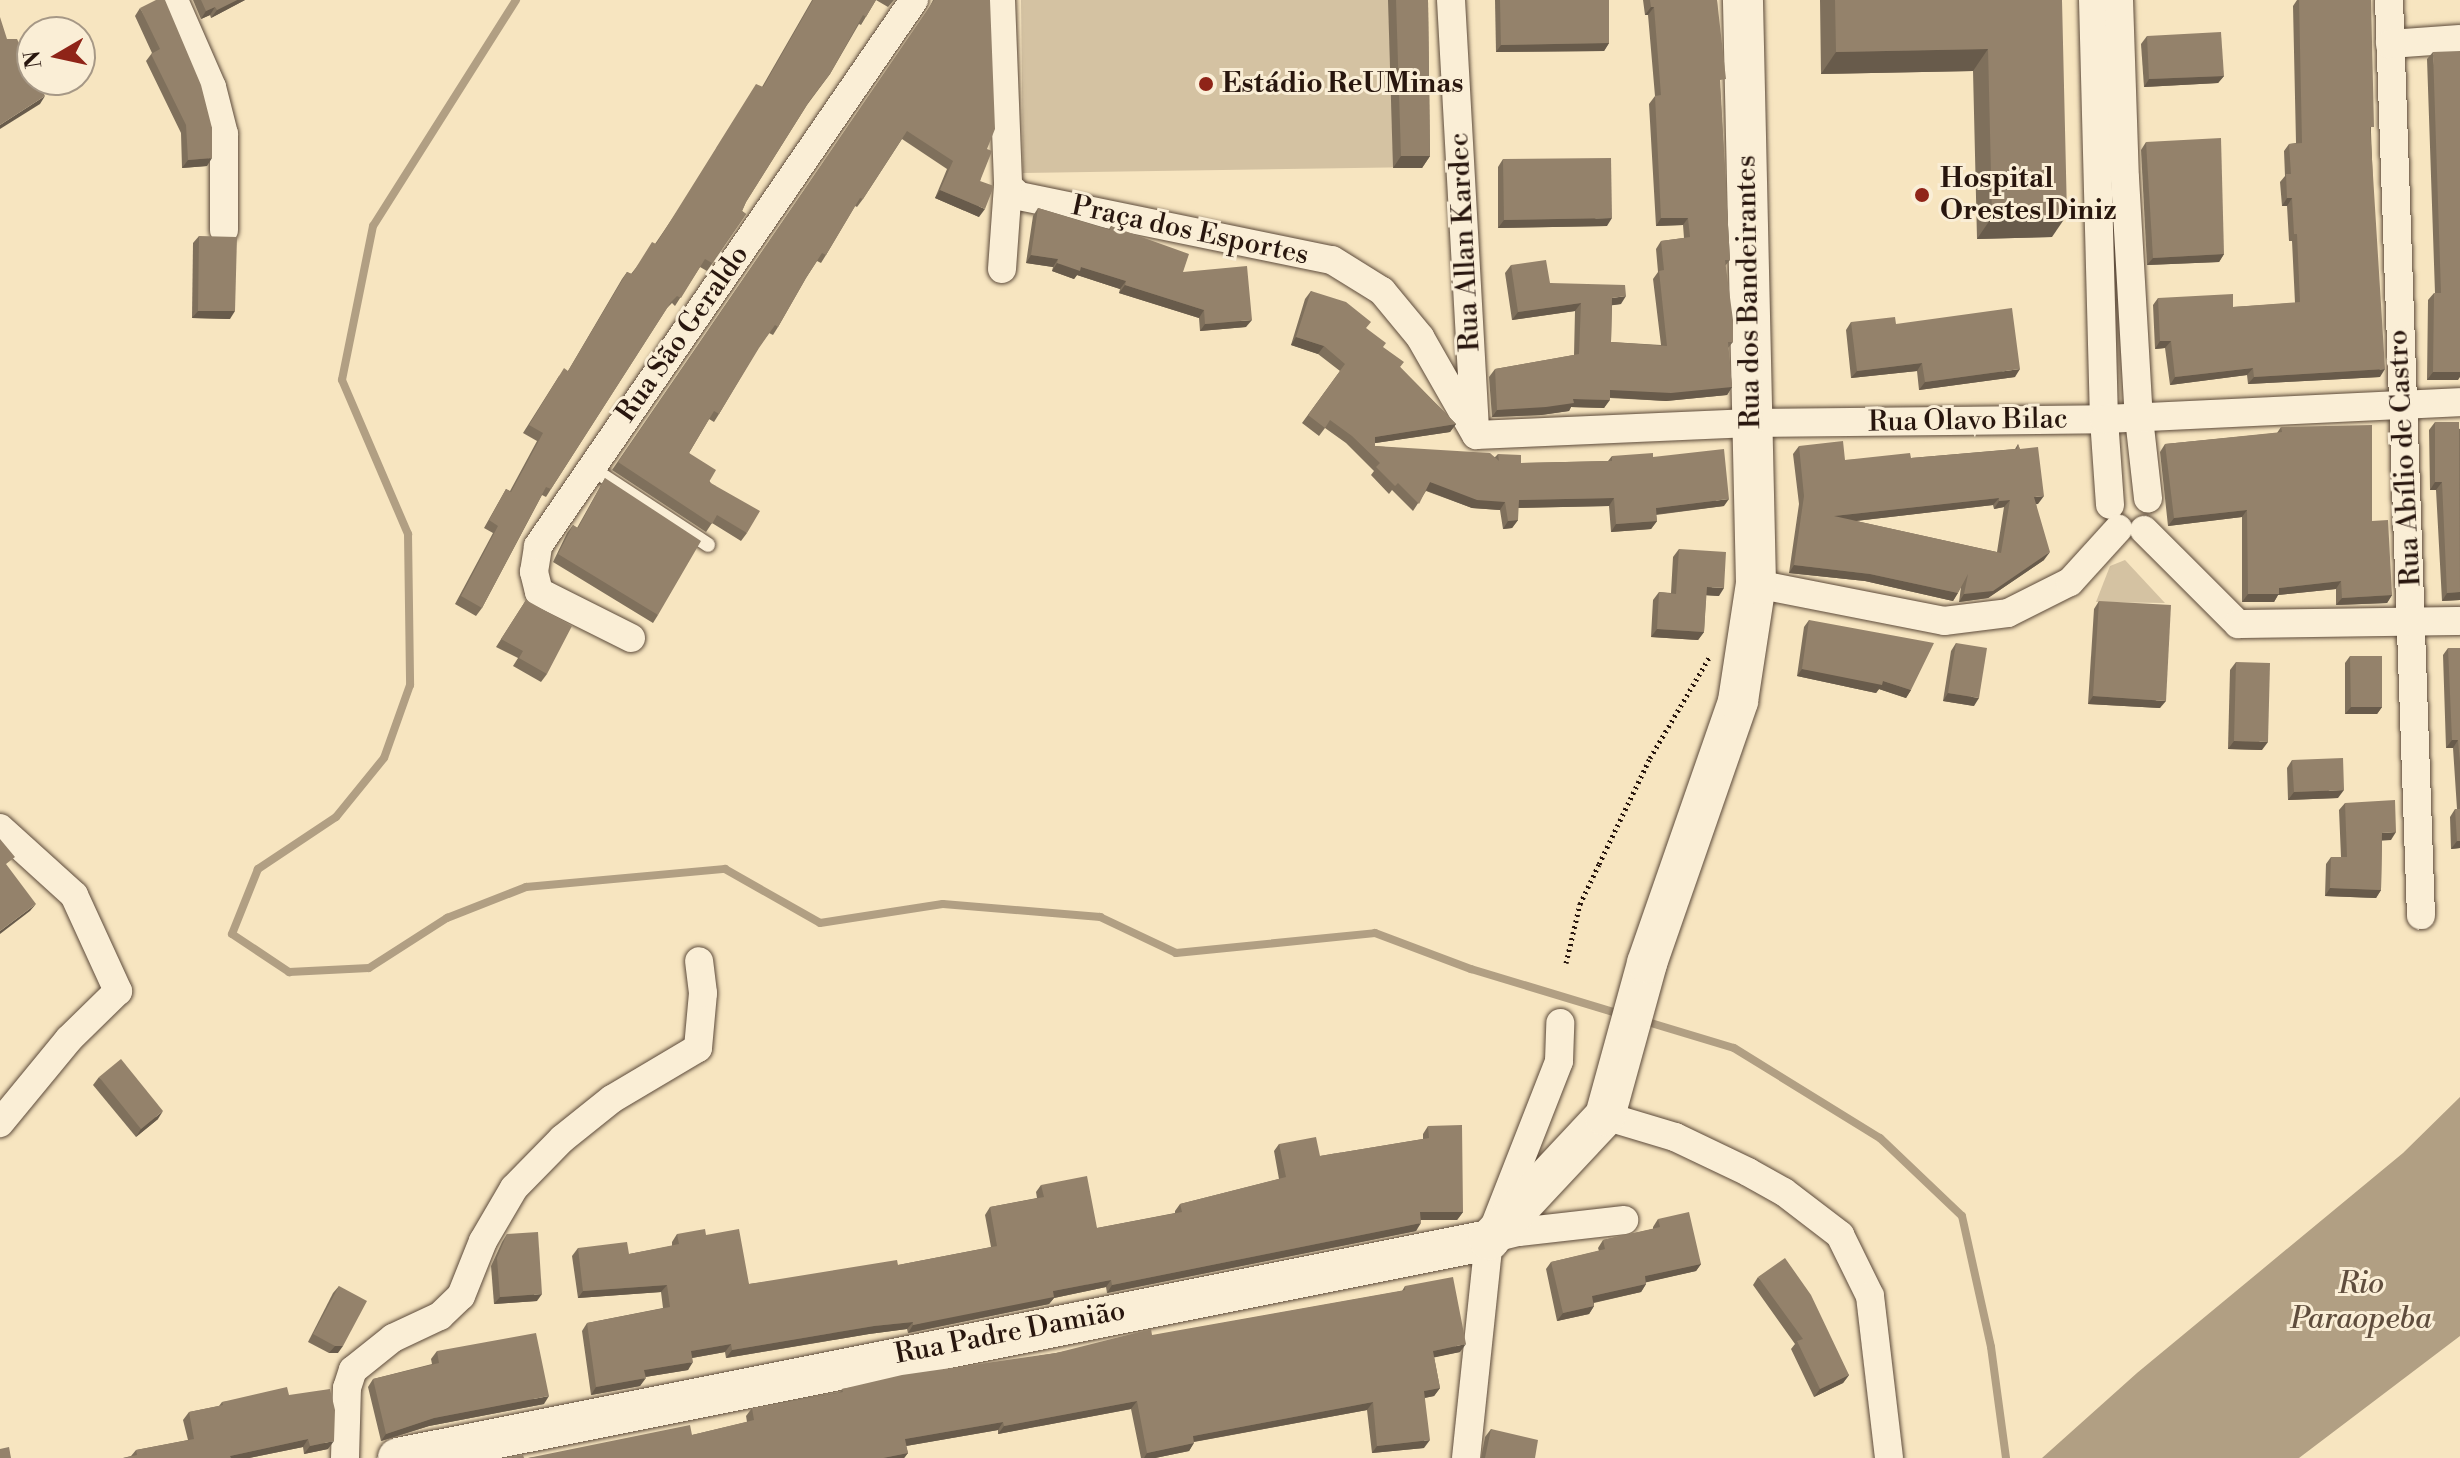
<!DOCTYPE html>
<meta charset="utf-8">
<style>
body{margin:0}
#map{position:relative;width:2460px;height:1458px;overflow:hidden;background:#f7e5c0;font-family:"Libre Bodoni",serif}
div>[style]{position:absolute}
.green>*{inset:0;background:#d4c2a2}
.water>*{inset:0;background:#b19f83}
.stream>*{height:8px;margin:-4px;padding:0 4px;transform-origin:4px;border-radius:4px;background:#b19f83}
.path>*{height:5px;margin-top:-2.5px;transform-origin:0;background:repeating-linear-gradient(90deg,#28160e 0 2px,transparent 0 6px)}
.roads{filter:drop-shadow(0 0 2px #5c4a3a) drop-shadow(0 0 2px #5c4a3a)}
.lane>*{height:14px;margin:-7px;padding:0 7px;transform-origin:7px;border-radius:7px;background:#faeed6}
.street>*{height:28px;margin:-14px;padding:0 14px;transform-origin:14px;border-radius:14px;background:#faeed6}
.secondary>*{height:40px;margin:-20px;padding:0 20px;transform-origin:20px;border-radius:20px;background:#faeed6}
.wall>*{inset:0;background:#7f705c}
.shaded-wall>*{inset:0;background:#685b4b}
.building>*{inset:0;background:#94826b}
.dots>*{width:22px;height:22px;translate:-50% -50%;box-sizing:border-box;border:4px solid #faeed6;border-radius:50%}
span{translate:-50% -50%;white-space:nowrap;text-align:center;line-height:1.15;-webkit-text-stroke:6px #faeed6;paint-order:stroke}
.poi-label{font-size:28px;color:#28160e;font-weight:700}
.left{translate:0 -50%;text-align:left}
.street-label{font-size:28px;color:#28160e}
.water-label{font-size:30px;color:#5f4d3d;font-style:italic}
.north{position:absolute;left:16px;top:16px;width:80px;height:80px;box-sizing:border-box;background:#faeed6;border:2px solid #a69886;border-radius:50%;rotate:261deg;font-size:22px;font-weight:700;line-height:32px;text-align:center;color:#28160e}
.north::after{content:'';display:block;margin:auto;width:28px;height:36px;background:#8f2418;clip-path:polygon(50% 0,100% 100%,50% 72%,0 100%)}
</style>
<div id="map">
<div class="green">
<i style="clip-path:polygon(1021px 0,1420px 0,1422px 167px,1023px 173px)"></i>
<i style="clip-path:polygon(2125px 560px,2165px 603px,2096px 602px,2110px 566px)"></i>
</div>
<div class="water">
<i style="clip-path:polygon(2460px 1097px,2460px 1336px,2299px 1458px,2042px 1458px,2137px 1373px,2403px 1153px)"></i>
</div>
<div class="stream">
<i style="left:516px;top:0;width:267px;rotate:122.3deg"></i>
<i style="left:373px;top:226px;width:157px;rotate:101.4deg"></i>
<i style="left:342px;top:380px;width:168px;rotate:66.8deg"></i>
<i style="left:408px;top:534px;width:151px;rotate:89.2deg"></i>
<i style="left:410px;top:685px;width:77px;rotate:109.6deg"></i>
<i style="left:384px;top:758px;width:76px;rotate:129.1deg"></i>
<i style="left:336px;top:817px;width:94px;rotate:146.3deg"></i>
<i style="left:258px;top:869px;width:70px;rotate:111.8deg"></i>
<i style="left:232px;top:934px;width:69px;rotate:33.7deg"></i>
<i style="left:289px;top:972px;width:80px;rotate:-2.9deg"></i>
<i style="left:369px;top:968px;width:93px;rotate:-32.7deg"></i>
<i style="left:447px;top:918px;width:85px;rotate:-21.4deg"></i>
<i style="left:526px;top:887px;width:200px;rotate:-5.2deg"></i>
<i style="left:725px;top:869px;width:109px;rotate:29.6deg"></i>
<i style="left:820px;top:923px;width:124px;rotate:-8.8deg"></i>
<i style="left:943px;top:904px;width:158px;rotate:4.7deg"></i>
<i style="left:1100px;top:917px;width:84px;rotate:25.3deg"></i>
<i style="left:1176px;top:953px;width:200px;rotate:-5.7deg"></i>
<i style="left:1375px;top:933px;width:103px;rotate:20.6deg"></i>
<i style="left:1471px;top:969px;width:156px;rotate:16.8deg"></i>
<i style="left:1641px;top:1020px;width:97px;rotate:16.8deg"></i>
<i style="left:1734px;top:1048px;width:172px;rotate:31.7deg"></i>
<i style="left:1880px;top:1138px;width:113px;rotate:43.6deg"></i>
<i style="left:1962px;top:1216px;width:134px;rotate:77.5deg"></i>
<i style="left:1991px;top:1347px;width:112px;rotate:82.3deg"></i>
</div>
<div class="path">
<i style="left:1566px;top:963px;width:61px;rotate:-76.7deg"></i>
<i style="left:1580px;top:904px;width:44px;rotate:-64.6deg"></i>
<i style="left:1599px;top:864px;width:118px;rotate:-64.3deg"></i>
<i style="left:1650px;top:758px;width:118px;rotate:-59.5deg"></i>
</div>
<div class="roads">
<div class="lane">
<i style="left:591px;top:468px;width:140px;rotate:33.3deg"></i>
</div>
<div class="street">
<i style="left:174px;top:0;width:95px;rotate:66.4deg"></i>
<i style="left:212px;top:87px;width:49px;rotate:75.7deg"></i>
<i style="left:224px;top:134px;width:96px;rotate:90deg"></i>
<i style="left:1001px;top:0;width:186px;rotate:87.8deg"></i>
<i style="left:1008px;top:186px;width:15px;rotate:42deg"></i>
<i style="left:1019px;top:196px;width:319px;rotate:11.6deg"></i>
<i style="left:1332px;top:260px;width:59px;rotate:31.8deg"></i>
<i style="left:1382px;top:291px;width:60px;rotate:50.4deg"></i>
<i style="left:1420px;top:337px;width:113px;rotate:60.3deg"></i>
<i style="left:1451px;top:0;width:427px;rotate:86.8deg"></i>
<i style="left:2093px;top:0;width:419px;rotate:88.5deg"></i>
<i style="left:2104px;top:419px;width:86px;rotate:86deg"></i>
<i style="left:2119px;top:0;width:178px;rotate:88.1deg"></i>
<i style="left:2125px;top:178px;width:240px;rotate:86.7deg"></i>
<i style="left:2139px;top:418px;width:81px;rotate:83.6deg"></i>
<i style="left:2389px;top:0;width:916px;rotate:88deg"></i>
<i style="left:2390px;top:44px;width:70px;rotate:-4.1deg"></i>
<i style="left:1002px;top:269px;width:83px;rotate:-85.9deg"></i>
<i style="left:1476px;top:435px;width:275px;rotate:-2.5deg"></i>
<i style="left:1751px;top:423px;width:353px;rotate:-0.6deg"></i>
<i style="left:2104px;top:419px;width:356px;rotate:-2.7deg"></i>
<i style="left:2144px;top:530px;width:133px;rotate:45deg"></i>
<i style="left:2238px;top:624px;width:222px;rotate:-0.8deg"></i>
<i style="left:1756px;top:584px;width:192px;rotate:11.1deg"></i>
<i style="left:1944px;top:621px;width:64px;rotate:-7.1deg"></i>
<i style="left:2008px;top:613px;width:69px;rotate:-26.6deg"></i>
<i style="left:2070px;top:582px;width:72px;rotate:-47.8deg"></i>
<i style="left:631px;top:638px;width:103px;rotate:-153.4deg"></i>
<i style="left:539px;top:592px;width:21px;rotate:-104deg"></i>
<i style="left:534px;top:572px;width:26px;rotate:-81deg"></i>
<i style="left:538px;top:546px;width:663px;rotate:-55.45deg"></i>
<i style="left:0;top:828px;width:100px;rotate:42.2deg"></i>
<i style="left:74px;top:895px;width:106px;rotate:65.4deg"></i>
<i style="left:118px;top:991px;width:69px;rotate:135.6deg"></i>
<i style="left:69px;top:1039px;width:109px;rotate:129.4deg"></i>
<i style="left:1605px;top:1116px;width:73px;rotate:16.7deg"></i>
<i style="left:1675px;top:1137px;width:81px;rotate:25.6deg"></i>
<i style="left:1748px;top:1172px;width:41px;rotate:29.1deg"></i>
<i style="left:1784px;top:1192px;width:71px;rotate:37.5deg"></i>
<i style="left:1840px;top:1235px;width:68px;rotate:63.8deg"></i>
<i style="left:1870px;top:1296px;width:163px;rotate:83.3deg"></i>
<i style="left:1490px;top:1239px;width:30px;rotate:-14deg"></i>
<i style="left:1519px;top:1232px;width:106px;rotate:-6.5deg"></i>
<i style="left:345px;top:1458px;width:70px;rotate:-88.4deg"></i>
<i style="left:347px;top:1388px;width:19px;rotate:-72deg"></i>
<i style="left:353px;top:1370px;width:51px;rotate:-38.7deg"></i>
<i style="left:393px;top:1338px;width:52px;rotate:-25.1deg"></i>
<i style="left:440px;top:1316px;width:29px;rotate:-44deg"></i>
<i style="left:461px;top:1296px;width:59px;rotate:-68.2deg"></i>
<i style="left:483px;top:1241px;width:61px;rotate:-59.7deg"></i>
<i style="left:514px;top:1188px;width:69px;rotate:-45.6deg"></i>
<i style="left:562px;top:1139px;width:64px;rotate:-38.7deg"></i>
<i style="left:612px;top:1099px;width:100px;rotate:-30.7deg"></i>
<i style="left:698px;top:1048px;width:55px;rotate:-84.8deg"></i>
<i style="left:703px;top:993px;width:32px;rotate:-97deg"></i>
<i style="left:1466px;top:1458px;width:219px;rotate:-84deg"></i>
<i style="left:1489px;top:1240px;width:192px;rotate:-68.6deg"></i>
<i style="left:1559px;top:1061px;width:38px;rotate:-88deg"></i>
</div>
<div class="secondary">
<i style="left:398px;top:1458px;width:1113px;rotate:-11.3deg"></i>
<i style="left:1489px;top:1240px;width:170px;rotate:-46.9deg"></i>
<i style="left:1605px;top:1116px;width:159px;rotate:-74.6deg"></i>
<i style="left:1647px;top:963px;width:277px;rotate:-70.8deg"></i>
<i style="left:1738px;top:701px;width:118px;rotate:-81.3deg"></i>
<i style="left:1756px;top:584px;width:584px;rotate:-91.28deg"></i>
</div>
</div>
<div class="wall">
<i style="clip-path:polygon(193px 0,245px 0,211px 18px,210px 15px,201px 19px)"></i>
<i style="clip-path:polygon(812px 0,894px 0,888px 7px,876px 0,861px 25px,859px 24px,830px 74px,807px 105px,746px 202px,742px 211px,746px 214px,707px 271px,700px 267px,675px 306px,672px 303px,667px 308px,551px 489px,546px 497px,542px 495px,482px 608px,476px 616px,455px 604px,493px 533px,484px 528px,506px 489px,510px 491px,537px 441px,523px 433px,559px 376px,568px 371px,622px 279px,627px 272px,631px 274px,655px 244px,762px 87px)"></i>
<i style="clip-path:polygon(933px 0,990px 0,987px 149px,980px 181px,979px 217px,935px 198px,947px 169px,902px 139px,863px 199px,857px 207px,855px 206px,826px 255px,821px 263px,817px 261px,806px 278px,778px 327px,773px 335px,769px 333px,758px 348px,719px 414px,714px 422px,709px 419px,689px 453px,747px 533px,741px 541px,712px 523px,706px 532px,612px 470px,928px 10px)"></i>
<i style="clip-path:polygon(1388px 0,1428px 0,1430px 156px,1422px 168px,1393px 168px)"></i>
<i style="clip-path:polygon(1495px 0,1609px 0,1609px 43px,1604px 51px,1496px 52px)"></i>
<i style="clip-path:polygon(1643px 0,1717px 0,1720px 87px,1730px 260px,1725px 266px,1733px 342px,1728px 348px,1732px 387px,1727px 395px,1666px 401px,1610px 398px,1604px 408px,1571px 407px,1569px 411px,1541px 415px,1492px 417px,1489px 377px,1495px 369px,1574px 355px,1575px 311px,1512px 320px,1505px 273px,1511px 265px,1550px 283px,1621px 304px,1612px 305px,1611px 342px,1661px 345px,1653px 279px,1658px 272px,1656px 249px,1661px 241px,1684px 238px,1683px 225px,1656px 226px,1649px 104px,1655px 96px,1648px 15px,1645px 15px)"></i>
<i style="clip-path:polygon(1820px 0,2062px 0,2052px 237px,1977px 239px,1973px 71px,1821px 74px)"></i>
<i style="clip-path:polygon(2297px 0,2371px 0,2371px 132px,2380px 377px,2248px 384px,2247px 375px,2170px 385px,2165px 348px,2155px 349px,2153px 305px,2158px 298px,2233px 307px,2295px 303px,2292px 241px,2289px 241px,2287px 206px,2282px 206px,2280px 182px,2285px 176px,2284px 151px,2289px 144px,2296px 143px,2293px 6px)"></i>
<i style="clip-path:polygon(140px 8px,212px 128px,207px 166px,182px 168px,181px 133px,146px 61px,152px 53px,135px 16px)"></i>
<i style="clip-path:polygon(2147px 36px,2224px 76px,2218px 83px,2144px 87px,2141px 44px)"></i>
<i style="clip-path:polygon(2433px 52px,2458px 380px,2427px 380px,2428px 300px,2434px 293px,2435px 293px,2427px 59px)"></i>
<i style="clip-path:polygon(2146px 142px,2224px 254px,2219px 262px,2147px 265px,2141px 150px)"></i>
<i style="clip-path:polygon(1503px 159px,1607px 226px,1498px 228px,1498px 167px)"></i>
<i style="clip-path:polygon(1038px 208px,1109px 229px,1111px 226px,1183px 272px,1246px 327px,1200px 331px,1199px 318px,1119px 293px,1120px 289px,1077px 275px,1074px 279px,1052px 271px,1053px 267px,1026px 263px,1033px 216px)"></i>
<i style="clip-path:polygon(199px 236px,230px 319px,192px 318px,193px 243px)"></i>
<i style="clip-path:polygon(1311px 291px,1366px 329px,1400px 367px,1456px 424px,1450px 432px,1375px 443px,1375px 446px,1495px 457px,1498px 454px,1521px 463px,1608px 461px,1612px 456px,1653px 457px,1724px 506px,1656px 515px,1657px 521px,1651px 529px,1611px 532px,1609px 506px,1518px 508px,1518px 520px,1512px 528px,1503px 529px,1500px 510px,1472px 508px,1426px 491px,1413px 511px,1392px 490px,1389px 494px,1371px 475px,1374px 471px,1346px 443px,1325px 428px,1319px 436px,1302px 423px,1340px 371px,1318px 354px,1291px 345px,1305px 299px)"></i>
<i style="clip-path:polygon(1851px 322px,1896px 324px,2015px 377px,1919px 390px,1917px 371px,1851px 378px,1846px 330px)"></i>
<i style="clip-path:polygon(2435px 422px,2460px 429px,2460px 600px,2442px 601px,2436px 490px,2430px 490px,2429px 430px)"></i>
<i style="clip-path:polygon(2281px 427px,2372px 521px,2392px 595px,2387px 603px,2336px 605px,2336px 589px,2278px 595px,2274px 602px,2242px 602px,2242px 517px,2168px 526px,2160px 452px,2165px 444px,2277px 433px)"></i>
<i style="clip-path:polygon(evenodd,2018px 444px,2038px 504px,2036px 504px,2044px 560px,1988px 598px,1959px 602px,1961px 587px,1953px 601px,1865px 581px,1789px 573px,1799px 504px,1793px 454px,1799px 446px,1845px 460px,1911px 458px,2015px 449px,2018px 444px,1993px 505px,1994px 509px,2004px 507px,1997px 552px,1856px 521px,1993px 505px)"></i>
<i style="clip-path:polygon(605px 478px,658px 615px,653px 623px,553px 562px,567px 533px,573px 525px,577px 528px)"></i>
<i style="clip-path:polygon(1679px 549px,1719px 596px,1706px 595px,1704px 632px,1698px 640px,1651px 637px,1653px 600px,1659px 592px,1671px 593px,1673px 557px)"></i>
<i style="clip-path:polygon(526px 600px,547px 674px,541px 682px,513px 666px,518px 658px,496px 647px)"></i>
<i style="clip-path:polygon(2099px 601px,2160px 708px,2088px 704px,2094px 609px)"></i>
<i style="clip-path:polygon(1809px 620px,1911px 690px,1906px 698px,1879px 689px,1876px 693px,1797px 676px,1804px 627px)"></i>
<i style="clip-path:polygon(1956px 643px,1974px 706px,1943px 701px,1951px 651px)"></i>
<i style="clip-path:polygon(2448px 648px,2460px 648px,2460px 848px,2451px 849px,2450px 817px,2455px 809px,2457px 809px,2453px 748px,2446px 748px,2443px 655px)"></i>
<i style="clip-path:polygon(2350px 656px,2382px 707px,2377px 714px,2345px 714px,2345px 663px)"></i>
<i style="clip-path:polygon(2236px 662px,2262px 750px,2228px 749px,2230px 670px)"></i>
<i style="clip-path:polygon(2292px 760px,2338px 798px,2288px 800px,2287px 768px)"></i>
<i style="clip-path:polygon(2345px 803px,2391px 840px,2382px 840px,2381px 890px,2376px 898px,2325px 896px,2326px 864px,2331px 857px,2341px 857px,2339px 810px)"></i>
<i style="clip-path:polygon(99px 1077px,158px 1119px,136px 1137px,93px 1085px)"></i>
<i style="clip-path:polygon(1428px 1126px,1463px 1212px,1457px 1220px,1421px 1220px,1416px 1231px,1107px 1293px,1106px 1287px,1054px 1298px,1049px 1304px,908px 1333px,907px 1329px,869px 1334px,726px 1358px,725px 1352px,692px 1358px,688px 1370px,645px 1377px,640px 1386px,591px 1395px,582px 1331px,587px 1323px,663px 1308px,661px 1292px,578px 1298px,572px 1256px,578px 1248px,629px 1254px,672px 1246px,672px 1242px,677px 1234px,706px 1235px,749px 1284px,898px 1265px,991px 1247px,985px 1215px,990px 1207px,1037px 1198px,1036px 1192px,1041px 1185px,1097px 1228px,1175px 1213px,1175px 1211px,1180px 1204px,1279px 1179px,1274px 1151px,1279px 1144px,1320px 1156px,1423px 1139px,1423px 1134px)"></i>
<i style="clip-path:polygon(1658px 1219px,1701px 1264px,1696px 1271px,1646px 1282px,1646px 1284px,1641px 1292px,1594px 1303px,1594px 1306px,1589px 1314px,1557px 1321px,1546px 1269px,1551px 1262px,1599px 1251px,1598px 1248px,1603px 1240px,1653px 1229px,1653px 1227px)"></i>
<i style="clip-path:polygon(507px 1234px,537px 1301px,494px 1304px,491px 1266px,502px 1242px)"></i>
<i style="clip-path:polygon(1758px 1277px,1849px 1375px,1843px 1383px,1814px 1397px,1791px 1349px,1795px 1344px,1753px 1285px)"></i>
<i style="clip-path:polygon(339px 1286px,338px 1353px,329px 1353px,308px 1342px,333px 1293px)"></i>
<i style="clip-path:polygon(1405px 1286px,1460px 1352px,1434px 1357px,1440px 1388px,1434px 1396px,1425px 1398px,1424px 1448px,1372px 1453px,1367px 1410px,1194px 1442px,1189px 1451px,1155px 1458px,1141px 1458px,1131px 1409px,998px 1434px,998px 1430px,906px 1446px,908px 1453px,904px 1458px,528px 1458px,692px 1435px,747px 1422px,746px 1416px,752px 1408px,840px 1392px,842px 1389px,1056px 1353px,1402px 1291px)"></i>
<i style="clip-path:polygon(437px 1351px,544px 1404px,429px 1426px,381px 1441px,368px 1387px,373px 1379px,432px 1364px,431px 1359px)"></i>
<i style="clip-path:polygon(289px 1395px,328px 1449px,304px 1454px,303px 1447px,249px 1458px,123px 1458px,131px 1456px,136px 1450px,188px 1440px,183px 1420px,189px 1412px,219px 1406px,222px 1402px)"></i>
<i style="clip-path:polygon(1491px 1429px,1535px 1458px,1481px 1458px,1485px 1437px)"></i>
</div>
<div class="shaded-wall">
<i style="clip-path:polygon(237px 0,245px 0,211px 18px,217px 10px)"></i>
<i style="clip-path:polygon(215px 7px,210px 15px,201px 19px,206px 11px)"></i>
<i style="clip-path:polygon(1651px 7px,1654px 7px,1648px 15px,1645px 15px)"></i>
<i style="clip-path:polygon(1609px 43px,1604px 51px,1496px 52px,1501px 45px)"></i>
<i style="clip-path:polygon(1988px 49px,1973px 71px,1821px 74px,1836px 52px)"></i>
<i style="clip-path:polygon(2224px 76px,2218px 83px,2144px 87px,2149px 79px)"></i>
<i style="clip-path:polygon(45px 96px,40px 104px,0 129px,0 125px)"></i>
<i style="clip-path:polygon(1401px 156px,1430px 156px,1422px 168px,1393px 168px)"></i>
<i style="clip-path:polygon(212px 158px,207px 166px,182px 168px,188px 160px)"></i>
<i style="clip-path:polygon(940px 190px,985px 209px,979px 217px,935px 198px)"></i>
<i style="clip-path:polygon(2287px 198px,2292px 198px,2287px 206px,2282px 206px)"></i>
<i style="clip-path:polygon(2067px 215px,2052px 237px,1977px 239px,1992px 217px)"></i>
<i style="clip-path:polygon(1612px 218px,1607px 226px,1498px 228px,1504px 220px)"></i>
<i style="clip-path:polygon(1661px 218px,1688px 218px,1683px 225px,1656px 226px)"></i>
<i style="clip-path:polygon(2224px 254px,2219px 262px,2147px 265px,2153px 258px)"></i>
<i style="clip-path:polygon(1031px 255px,1058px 259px,1053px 267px,1026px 263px)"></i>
<i style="clip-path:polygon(1057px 263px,1081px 267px,1126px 281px,1120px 289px,1077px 275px,1074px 279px,1052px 271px)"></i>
<i style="clip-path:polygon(1125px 285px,1204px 310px,1199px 318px,1119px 293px)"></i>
<i style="clip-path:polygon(1626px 296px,1621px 304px,1607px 306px,1612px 298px)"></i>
<i style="clip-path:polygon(1581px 303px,1575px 311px,1512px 320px,1518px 312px)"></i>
<i style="clip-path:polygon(198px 311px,235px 311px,230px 319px,192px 318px)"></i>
<i style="clip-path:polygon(1252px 320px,1246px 327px,1200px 331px,1205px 324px)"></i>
<i style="clip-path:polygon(1296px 337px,1324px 346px,1318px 354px,1291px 345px)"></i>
<i style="clip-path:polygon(2160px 341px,2171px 341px,2165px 348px,2155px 349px)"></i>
<i style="clip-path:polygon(1922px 363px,1917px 371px,1851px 378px,1857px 371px)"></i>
<i style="clip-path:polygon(2253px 368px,2247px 375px,2170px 385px,2175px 377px)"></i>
<i style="clip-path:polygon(2020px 369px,2015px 377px,1919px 390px,1925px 382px)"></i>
<i style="clip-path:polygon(2385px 369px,2380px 377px,2248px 384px,2254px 377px)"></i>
<i style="clip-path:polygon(2433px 372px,2460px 372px,2460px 377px,2458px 380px,2427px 380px)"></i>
<i style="clip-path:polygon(1732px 387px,1727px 395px,1666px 401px,1604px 397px,1610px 390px)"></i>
<i style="clip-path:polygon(1573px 399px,1610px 400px,1604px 408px,1571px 407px,1569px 411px,1541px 415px,1492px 417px,1497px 410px)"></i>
<i style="clip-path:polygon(1456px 424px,1450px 432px,1369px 444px,1375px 437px)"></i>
<i style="clip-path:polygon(1430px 482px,1505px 502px,1500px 510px,1472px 508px,1425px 490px)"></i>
<i style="clip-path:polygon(2435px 482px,2442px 482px,2436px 490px,2430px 490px)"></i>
<i style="clip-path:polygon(2044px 496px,2038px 504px,2028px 505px,2034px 497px)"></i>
<i style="clip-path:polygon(1614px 498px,1609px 506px,1513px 508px,1519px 500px)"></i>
<i style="clip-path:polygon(1999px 498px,1993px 505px,1829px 524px,1834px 516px)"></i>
<i style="clip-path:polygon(1729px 499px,1724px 506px,1651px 515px,1656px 508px)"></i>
<i style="clip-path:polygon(2010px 500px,2004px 507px,1994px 509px,1999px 501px)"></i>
<i style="clip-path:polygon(2247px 510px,2242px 517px,2168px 526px,2174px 518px)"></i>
<i style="clip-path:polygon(1518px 520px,1512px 528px,1503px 529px,1508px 521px)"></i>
<i style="clip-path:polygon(1657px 521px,1651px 529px,1611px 532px,1616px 524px)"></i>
<i style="clip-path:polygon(2050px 552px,2044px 560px,1988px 598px,1959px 602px,1964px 594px)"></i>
<i style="clip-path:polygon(1794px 565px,1870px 574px,1958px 593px,1953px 601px,1865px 581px,1789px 573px)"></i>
<i style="clip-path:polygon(2341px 581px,2336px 589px,2278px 595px,2274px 602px,2242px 602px,2248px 594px,2279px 588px)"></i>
<i style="clip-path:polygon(1707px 587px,1724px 588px,1719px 596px,1701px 595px)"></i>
<i style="clip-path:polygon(2460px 592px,2460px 600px,2442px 601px,2447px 593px)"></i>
<i style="clip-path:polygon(2392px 595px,2387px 603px,2336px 605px,2342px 598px)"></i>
<i style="clip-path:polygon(1657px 629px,1704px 632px,1698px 640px,1651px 637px)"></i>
<i style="clip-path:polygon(1802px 669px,1883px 681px,1911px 690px,1906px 698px,1879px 689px,1876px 693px,1797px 676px)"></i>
<i style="clip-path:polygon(1948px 693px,1979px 698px,1974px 706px,1943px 701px)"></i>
<i style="clip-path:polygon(2093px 696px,2166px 701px,2160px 708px,2088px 704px)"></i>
<i style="clip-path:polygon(2351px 707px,2382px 707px,2377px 714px,2345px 714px)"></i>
<i style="clip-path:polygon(2452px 740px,2458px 740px,2453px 748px,2446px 748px)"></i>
<i style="clip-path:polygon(2234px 741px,2268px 742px,2262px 750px,2228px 749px)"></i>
<i style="clip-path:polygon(2344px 790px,2338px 798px,2288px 800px,2294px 792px)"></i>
<i style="clip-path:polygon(2396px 832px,2391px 840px,2377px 841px,2382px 833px)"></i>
<i style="clip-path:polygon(2457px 841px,2460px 841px,2460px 848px,2451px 849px)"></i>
<i style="clip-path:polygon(2330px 888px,2381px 890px,2376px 898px,2325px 896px)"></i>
<i style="clip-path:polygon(36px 904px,30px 911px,0 934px,0 931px)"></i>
<i style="clip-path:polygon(163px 1111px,158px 1119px,136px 1137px,141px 1129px)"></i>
<i style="clip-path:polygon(1420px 1212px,1463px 1212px,1457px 1220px,1414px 1220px)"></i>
<i style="clip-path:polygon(1421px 1223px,1416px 1231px,1107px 1293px,1112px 1285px)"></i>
<i style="clip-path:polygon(1701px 1264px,1696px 1271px,1639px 1284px,1645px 1276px)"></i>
<i style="clip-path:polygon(1111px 1280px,1106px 1287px,1054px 1298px,1049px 1304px,908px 1333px,913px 1325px,1053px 1291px)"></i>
<i style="clip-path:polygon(1646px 1284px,1641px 1292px,1587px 1304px,1592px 1296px)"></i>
<i style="clip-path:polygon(667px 1285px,661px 1292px,578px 1298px,583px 1291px)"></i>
<i style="clip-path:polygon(542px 1294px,537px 1301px,494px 1304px,500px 1297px)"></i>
<i style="clip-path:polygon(1594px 1306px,1589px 1314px,1557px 1321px,1563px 1313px)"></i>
<i style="clip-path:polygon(913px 1322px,907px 1329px,869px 1334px,726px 1358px,732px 1350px,874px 1326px)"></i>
<i style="clip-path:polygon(731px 1344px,725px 1352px,686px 1359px,691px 1351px)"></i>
<i style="clip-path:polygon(1466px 1344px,1460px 1352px,1427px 1359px,1433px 1351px)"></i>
<i style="clip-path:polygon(335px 1346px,343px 1346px,338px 1353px,329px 1353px)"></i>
<i style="clip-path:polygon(693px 1362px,688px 1370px,639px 1378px,644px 1370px)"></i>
<i style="clip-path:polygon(1849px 1375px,1843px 1383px,1814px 1397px,1820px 1389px)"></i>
<i style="clip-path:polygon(646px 1378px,640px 1386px,591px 1395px,596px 1387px)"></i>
<i style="clip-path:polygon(1440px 1388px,1434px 1396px,1418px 1399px,1424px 1391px)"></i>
<i style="clip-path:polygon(549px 1396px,544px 1404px,429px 1426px,381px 1441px,386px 1434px,434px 1418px)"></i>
<i style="clip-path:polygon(1137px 1401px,1131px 1409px,998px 1434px,1004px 1426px)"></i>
<i style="clip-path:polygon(1373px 1402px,1367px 1410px,1187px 1443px,1193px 1436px)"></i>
<i style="clip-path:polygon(1003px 1422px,998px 1430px,900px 1447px,905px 1439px)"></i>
<i style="clip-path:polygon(308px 1439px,303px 1447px,249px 1458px,229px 1458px,230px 1456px)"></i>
<i style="clip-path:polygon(1430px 1440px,1424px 1448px,1372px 1453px,1377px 1446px)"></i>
<i style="clip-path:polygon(334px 1441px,328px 1449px,304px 1454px,310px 1446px)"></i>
<i style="clip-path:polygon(1194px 1443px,1189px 1451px,1155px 1458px,1144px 1458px,1147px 1453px)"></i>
<i style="clip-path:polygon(908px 1453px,904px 1458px,883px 1458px)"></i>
</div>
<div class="building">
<i style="clip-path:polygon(156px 0,165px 0,201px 85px,212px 128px,212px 158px,188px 160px,186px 125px,151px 54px,160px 49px,140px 8px)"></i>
<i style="clip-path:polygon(201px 0,237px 0,217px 10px,215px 7px,206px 11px)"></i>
<i style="clip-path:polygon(813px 0,876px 0,866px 17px,863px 15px,830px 74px,810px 100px,746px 202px,742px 211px,746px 214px,712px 263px,705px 259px,681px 298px,677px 296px,671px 302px,551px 489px,546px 487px,482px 608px,461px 596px,498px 526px,489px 520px,506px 489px,511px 492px,543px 433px,529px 425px,564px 368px,568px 371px,627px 272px,632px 274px,652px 242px,656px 244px,756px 84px,763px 87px)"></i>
<i style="clip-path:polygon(934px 0,990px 0,995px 129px,987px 149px,992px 151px,980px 181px,994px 186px,985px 209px,940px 190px,953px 161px,907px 131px,863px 199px,860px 198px,826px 255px,822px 253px,806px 278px,778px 327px,775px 325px,759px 348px,719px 414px,714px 411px,689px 453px,716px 470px,709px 482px,760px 511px,747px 533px,717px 515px,712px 524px,618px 462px)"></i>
<i style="clip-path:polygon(1396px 0,1428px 0,1430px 156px,1401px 156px)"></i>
<i style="clip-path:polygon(1500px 0,1609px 0,1609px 43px,1501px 45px)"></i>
<i style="clip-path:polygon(1650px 0,1717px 0,1726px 79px,1720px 80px,1730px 260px,1725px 260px,1733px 320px,1733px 342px,1728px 342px,1732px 387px,1671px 393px,1610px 390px,1610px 400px,1573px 399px,1574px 403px,1546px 407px,1497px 410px,1495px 369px,1579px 354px,1581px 303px,1518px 312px,1511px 265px,1546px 260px,1550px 283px,1625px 285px,1626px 296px,1612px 298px,1611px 342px,1667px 346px,1659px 271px,1664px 270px,1661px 241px,1690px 237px,1688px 218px,1661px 218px,1655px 96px,1661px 95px,1654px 7px,1651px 7px)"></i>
<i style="clip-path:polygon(1835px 0,2062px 0,2067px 215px,1992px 217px,1988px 49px,1836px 52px)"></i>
<i style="clip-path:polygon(2299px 0,2371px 0,2374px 127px,2370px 127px,2385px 369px,2254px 377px,2253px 368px,2175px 377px,2171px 341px,2160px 341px,2158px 298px,2233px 294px,2233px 307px,2300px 302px,2297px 234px,2294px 234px,2292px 198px,2287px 198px,2286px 174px,2291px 174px,2289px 144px,2302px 143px)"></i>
<i style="clip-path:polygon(0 17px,7px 39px,17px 39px,32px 69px,32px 80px,37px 80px,45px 96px,0 125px)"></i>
<i style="clip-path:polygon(2221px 32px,2224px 76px,2149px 79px,2147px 36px)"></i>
<i style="clip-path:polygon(2460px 51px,2460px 372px,2433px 372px,2434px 293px,2441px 293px,2433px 52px)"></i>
<i style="clip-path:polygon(2221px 138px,2224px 254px,2153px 258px,2146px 142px)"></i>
<i style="clip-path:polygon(1611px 158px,1612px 218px,1504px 220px,1503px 159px)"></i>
<i style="clip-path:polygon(1038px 208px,1110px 230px,1111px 226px,1189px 254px,1183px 272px,1247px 266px,1252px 320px,1205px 324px,1204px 310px,1125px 285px,1126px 281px,1081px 267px,1080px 271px,1057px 263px,1058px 259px,1031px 255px)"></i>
<i style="clip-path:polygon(199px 236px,237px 237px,235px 311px,198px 311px)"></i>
<i style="clip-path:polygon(1311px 291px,1346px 302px,1371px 322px,1366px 328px,1386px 343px,1383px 347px,1404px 362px,1400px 367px,1456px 424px,1375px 437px,1375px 446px,1490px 453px,1499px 461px,1498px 454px,1521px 455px,1521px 463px,1612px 461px,1612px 456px,1653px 453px,1653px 457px,1724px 449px,1729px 499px,1656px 508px,1657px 521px,1616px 524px,1614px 498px,1519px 500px,1518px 520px,1508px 521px,1505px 502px,1477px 500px,1430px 482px,1419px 504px,1398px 483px,1395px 486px,1376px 467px,1380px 463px,1352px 436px,1330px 420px,1325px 428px,1308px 415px,1345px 364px,1324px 346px,1296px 337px)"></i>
<i style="clip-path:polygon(2012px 308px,2020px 369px,1925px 382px,1922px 363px,1857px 371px,1851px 322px,1895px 317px,1896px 324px)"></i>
<i style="clip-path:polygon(2435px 422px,2459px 422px,2460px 592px,2447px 593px,2442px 482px,2435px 482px)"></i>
<i style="clip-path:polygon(2372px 425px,2372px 521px,2388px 520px,2392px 595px,2342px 598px,2341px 581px,2279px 588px,2279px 594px,2248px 594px,2247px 510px,2174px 518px,2165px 444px,2282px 432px,2281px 427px)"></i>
<i style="clip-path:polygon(evenodd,1843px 441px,1845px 460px,1910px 453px,1911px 458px,2017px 449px,2018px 444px,2020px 449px,2038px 447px,2044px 496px,2034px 497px,2050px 552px,1993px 591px,1964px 594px,1968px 574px,1958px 593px,1870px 574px,1794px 565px,1804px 496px,1799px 446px,1843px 441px,1999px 498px,1999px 501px,2010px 500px,2001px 553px,1834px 516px,1999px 498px)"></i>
<i style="clip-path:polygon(605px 478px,701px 541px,658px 615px,558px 554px,573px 525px,578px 528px)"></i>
<i style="clip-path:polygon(1679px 549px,1726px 552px,1724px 588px,1707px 587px,1704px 632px,1657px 629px,1659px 592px,1676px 594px)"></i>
<i style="clip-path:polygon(526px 600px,572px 626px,547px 674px,519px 658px,523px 651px,501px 639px)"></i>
<i style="clip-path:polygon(2099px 601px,2171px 605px,2166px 701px,2093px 696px)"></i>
<i style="clip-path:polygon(1809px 620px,1934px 643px,1911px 690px,1883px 681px,1882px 685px,1802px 669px)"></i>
<i style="clip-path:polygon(1956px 643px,1987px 648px,1979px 698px,1948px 693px)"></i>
<i style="clip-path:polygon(2448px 648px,2460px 648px,2460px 762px,2458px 740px,2452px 740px)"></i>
<i style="clip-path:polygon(2350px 656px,2382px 656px,2382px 707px,2351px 707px)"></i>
<i style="clip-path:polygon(2236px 662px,2270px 663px,2268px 742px,2234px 741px)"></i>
<i style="clip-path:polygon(2343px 758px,2344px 790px,2294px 792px,2292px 760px)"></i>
<i style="clip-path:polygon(2395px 800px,2396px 832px,2382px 833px,2381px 890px,2330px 888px,2331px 857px,2347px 857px,2345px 803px)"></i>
<i style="clip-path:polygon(2455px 809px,2460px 809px,2460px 841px,2457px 841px)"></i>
<i style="clip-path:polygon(0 839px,15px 857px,6px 864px,36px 904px,0 931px)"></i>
<i style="clip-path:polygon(121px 1059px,163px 1111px,141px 1129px,99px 1077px)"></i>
<i style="clip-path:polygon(1462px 1125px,1463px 1212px,1420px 1212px,1421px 1223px,1112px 1285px,1111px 1280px,1053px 1291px,1054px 1297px,913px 1325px,913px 1322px,874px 1326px,732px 1350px,731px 1344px,691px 1351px,693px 1362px,644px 1370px,646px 1378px,596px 1387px,587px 1323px,670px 1307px,667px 1285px,583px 1291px,578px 1248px,627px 1242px,629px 1254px,679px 1244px,677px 1234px,705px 1229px,706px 1235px,739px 1229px,749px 1284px,897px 1260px,898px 1265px,997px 1246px,990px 1207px,1044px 1197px,1041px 1185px,1087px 1176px,1097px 1228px,1182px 1212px,1180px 1204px,1286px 1177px,1279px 1144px,1316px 1137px,1320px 1156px,1429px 1138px,1428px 1126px)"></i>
<i style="clip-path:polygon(1689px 1212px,1701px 1264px,1645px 1276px,1646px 1284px,1592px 1296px,1594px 1306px,1563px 1313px,1551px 1262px,1605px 1249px,1603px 1240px,1660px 1227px,1658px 1219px)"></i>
<i style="clip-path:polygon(538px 1232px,542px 1294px,500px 1297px,497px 1258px,507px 1234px)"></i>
<i style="clip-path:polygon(1785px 1258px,1811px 1295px,1849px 1375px,1820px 1389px,1797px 1341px,1803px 1339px,1758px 1277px)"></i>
<i style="clip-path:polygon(1453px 1277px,1466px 1344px,1433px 1351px,1440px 1388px,1424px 1391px,1430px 1440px,1377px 1446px,1373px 1402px,1193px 1436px,1194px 1443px,1147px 1453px,1137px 1401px,1004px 1426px,1003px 1422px,905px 1439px,908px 1453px,883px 1458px,528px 1458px,690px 1425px,692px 1435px,754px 1420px,752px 1408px,843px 1392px,842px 1389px,902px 1375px,1056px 1353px,1151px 1329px,1152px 1335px,1405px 1290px,1405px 1286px)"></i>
<i style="clip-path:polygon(339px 1286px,367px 1301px,343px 1346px,335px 1346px,313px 1334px)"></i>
<i style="clip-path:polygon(536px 1333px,549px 1396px,434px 1418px,386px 1434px,373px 1379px,439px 1363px,437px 1351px)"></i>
<i style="clip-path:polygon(287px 1387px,289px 1395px,330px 1389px,335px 1410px,334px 1441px,310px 1446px,308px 1439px,230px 1456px,231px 1458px,123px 1458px,137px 1455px,136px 1450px,194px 1439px,189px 1412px,223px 1405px,222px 1402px)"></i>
<i style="clip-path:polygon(1491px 1429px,1538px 1440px,1535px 1458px,1485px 1458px)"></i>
<i style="clip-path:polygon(9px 1447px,11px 1458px,0 1458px,0 1449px)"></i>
<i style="clip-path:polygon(523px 1455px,524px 1458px,507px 1458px)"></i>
</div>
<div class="dots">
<i style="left:1206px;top:84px;background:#8f2418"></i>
<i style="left:1922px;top:195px;background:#8f2418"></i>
</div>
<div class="poi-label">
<span class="left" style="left:1222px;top:84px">Estádio ReUMinas</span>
<span class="left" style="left:1940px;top:195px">Hospital<br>Orestes Diniz</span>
</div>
<div class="street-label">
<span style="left:1190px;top:231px;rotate:12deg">Praça dos Esportes</span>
<span style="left:1465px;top:242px;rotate:-93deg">Rua Allan Kardec</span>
<span style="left:1749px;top:292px;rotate:-91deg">Rua dos Bandeirantes</span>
<span style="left:683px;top:334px;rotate:-55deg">Rua São Geraldo</span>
<span style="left:1968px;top:421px;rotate:-1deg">Rua Olavo Bilac</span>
<span style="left:2405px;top:458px;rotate:-93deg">Rua Abílio de Castro</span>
<span style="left:1010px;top:1333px;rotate:-11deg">Rua Padre Damião</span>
</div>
<div class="water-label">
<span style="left:2361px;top:1301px">Rio<br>Paraopeba</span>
</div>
<div class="north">N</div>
</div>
